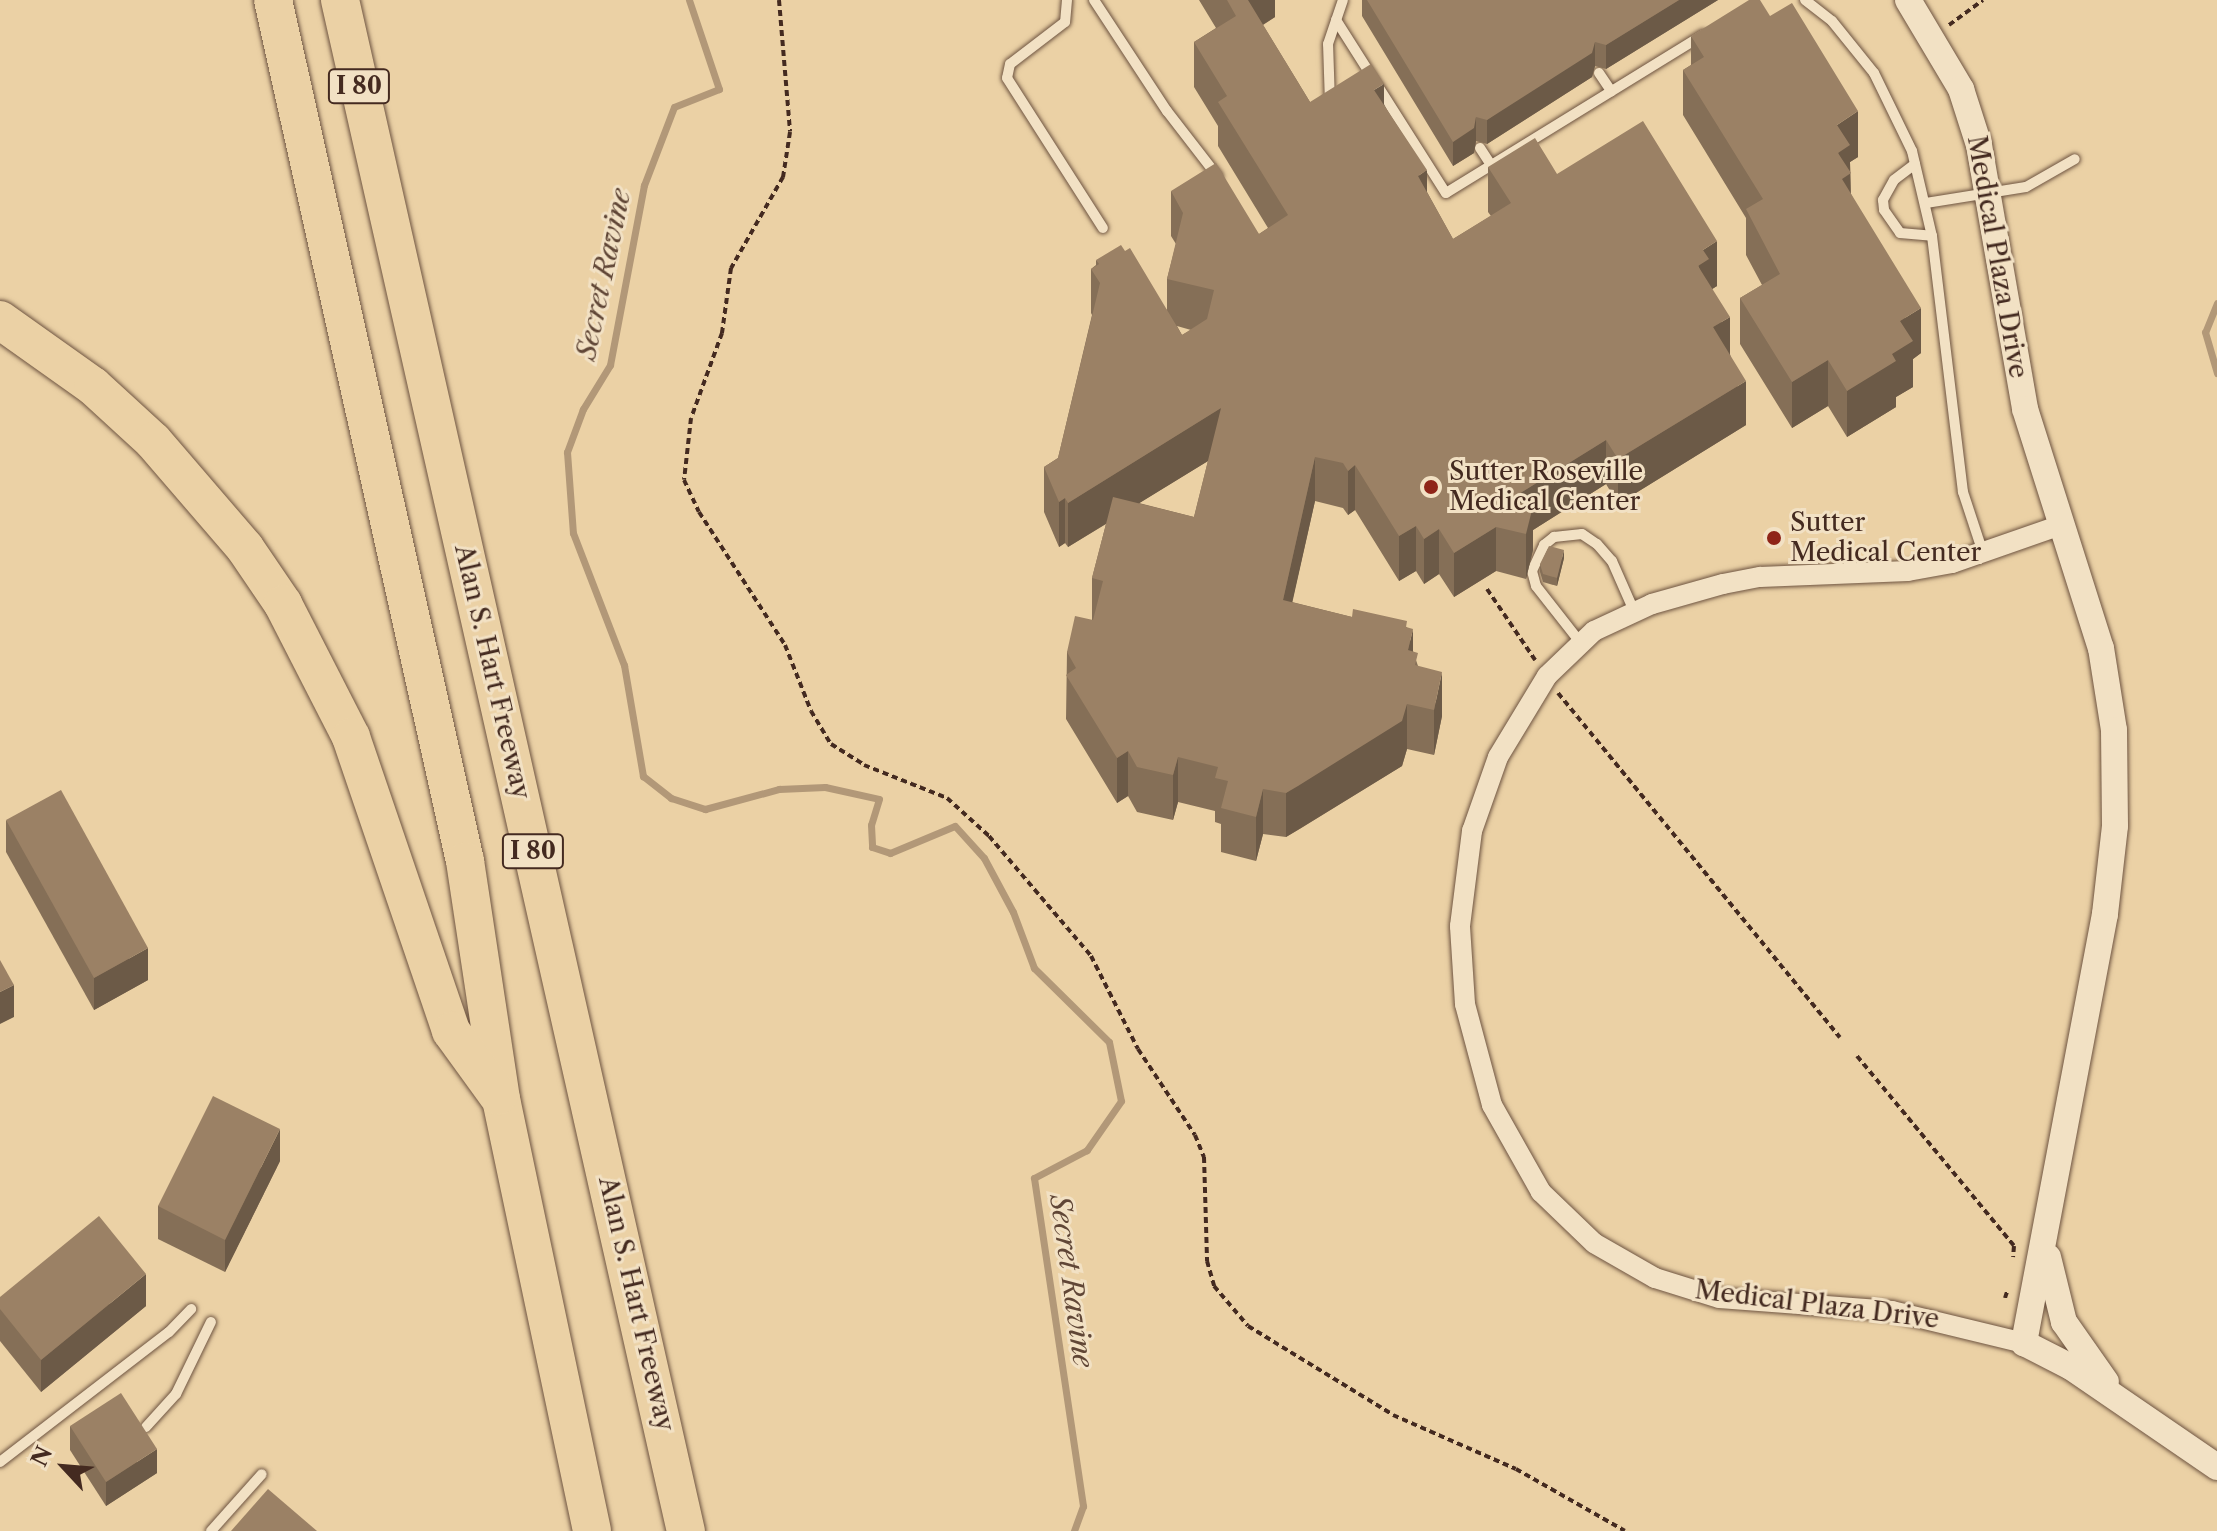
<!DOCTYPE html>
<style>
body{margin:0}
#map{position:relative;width:2217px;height:1531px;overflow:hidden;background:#ebd1a5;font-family:"Libre Caslon Text",serif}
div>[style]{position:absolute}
.stream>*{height:7px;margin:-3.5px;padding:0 3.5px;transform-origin:3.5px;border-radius:3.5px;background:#b29878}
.path>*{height:4px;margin-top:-2px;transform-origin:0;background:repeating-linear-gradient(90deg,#442a20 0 6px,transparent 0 10px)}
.roads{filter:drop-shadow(0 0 2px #6e5441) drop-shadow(0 0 2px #6e5441)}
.service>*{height:10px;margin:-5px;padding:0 5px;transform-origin:5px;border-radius:5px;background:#f2e1c4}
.minor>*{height:20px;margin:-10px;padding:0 10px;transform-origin:10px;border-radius:10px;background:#f2e1c4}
.tertiary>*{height:26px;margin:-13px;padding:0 13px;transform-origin:13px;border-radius:13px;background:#f2e1c4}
.motorway>*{height:38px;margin:-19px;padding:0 19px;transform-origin:19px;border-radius:19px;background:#ebd1a5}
.wall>*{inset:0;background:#856f57}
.shaded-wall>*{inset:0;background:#6c5a47}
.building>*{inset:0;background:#9b8165}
.dots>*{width:22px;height:22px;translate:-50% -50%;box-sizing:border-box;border:4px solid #f2e1c4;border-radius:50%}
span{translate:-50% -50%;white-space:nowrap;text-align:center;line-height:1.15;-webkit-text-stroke:6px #f2e1c4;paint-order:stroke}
.shield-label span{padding:2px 6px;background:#f2e1c4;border:2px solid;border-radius:6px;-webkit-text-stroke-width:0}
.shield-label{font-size:24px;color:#442a20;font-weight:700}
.street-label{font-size:26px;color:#442a20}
.poi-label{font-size:26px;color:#442a20}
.left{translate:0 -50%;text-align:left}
.water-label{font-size:28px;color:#604636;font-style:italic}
.north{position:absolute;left:24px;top:1427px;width:80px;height:80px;-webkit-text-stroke:6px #f2e1c4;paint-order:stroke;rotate:296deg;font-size:22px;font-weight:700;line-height:32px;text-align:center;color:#442a20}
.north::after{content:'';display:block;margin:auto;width:28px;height:36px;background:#442a20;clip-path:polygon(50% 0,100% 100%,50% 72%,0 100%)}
</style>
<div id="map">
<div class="stream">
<i style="left:689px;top:0;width:94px;rotate:71.4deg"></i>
<i style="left:719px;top:89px;width:48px;rotate:158.2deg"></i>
<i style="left:674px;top:107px;width:84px;rotate:111deg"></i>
<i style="left:644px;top:185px;width:183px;rotate:100.7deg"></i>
<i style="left:610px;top:365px;width:52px;rotate:121.5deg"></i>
<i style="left:583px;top:409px;width:46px;rotate:110.4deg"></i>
<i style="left:567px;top:452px;width:81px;rotate:85.8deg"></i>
<i style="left:573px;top:533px;width:142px;rotate:68.9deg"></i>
<i style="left:624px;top:665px;width:113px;rotate:80.3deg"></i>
<i style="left:643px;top:776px;width:36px;rotate:38deg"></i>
<i style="left:671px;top:798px;width:36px;rotate:18deg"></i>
<i style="left:705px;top:809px;width:77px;rotate:-15.1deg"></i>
<i style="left:779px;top:789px;width:46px;rotate:-2.5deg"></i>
<i style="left:825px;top:787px;width:55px;rotate:12.5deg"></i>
<i style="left:879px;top:799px;width:27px;rotate:107deg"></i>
<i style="left:871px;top:825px;width:22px;rotate:87deg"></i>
<i style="left:872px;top:847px;width:19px;rotate:18deg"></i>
<i style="left:890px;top:853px;width:70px;rotate:-22.6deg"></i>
<i style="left:955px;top:826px;width:43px;rotate:47.8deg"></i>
<i style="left:984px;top:858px;width:61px;rotate:61.8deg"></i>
<i style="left:1013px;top:912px;width:60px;rotate:69.4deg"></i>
<i style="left:1034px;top:968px;width:105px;rotate:44.6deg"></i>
<i style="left:1109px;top:1042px;width:60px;rotate:78.5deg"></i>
<i style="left:1121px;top:1101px;width:60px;rotate:124.8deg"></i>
<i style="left:1087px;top:1150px;width:60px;rotate:152.2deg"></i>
<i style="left:1034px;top:1178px;width:332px;rotate:81.5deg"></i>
<i style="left:1083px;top:1506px;width:27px;rotate:110deg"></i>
<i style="left:2217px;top:303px;width:31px;rotate:112deg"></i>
<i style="left:2205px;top:332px;width:43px;rotate:73.7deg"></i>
</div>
<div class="path">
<i style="left:779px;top:0;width:132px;rotate:85.2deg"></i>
<i style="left:790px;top:132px;width:46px;rotate:98.8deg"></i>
<i style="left:783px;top:177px;width:105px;rotate:119.7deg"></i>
<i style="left:731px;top:268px;width:66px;rotate:97.9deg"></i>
<i style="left:722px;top:333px;width:90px;rotate:110deg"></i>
<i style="left:691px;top:418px;width:62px;rotate:96.4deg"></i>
<i style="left:684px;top:480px;width:35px;rotate:65deg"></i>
<i style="left:699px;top:512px;width:158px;rotate:57.1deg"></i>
<i style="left:785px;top:645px;width:71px;rotate:68.5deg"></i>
<i style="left:811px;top:711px;width:39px;rotate:59deg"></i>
<i style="left:831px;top:744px;width:39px;rotate:32deg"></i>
<i style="left:864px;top:765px;width:89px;rotate:21.7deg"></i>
<i style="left:947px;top:798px;width:57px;rotate:42.1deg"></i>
<i style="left:989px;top:836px;width:157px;rotate:49.6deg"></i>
<i style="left:1091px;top:956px;width:104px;rotate:63.2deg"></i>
<i style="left:1138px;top:1049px;width:103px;rotate:56.5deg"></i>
<i style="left:1195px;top:1135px;width:24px;rotate:68deg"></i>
<i style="left:1204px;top:1157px;width:104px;rotate:88.3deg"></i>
<i style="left:1207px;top:1261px;width:26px;rotate:74deg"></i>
<i style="left:1214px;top:1286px;width:52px;rotate:49.6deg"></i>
<i style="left:1248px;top:1326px;width:170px;rotate:31.5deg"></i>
<i style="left:1393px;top:1415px;width:134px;rotate:23.7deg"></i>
<i style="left:1516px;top:1469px;width:125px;rotate:29.6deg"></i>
<i style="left:1949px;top:25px;width:42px;rotate:-36.3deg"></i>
<i style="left:1487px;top:589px;width:86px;rotate:55.9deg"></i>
<i style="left:1558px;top:693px;width:445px;rotate:50.7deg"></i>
<i style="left:1857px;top:1056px;width:246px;rotate:50.4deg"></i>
<i style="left:2014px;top:1246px;width:11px;rotate:95deg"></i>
<i style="left:2005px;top:1298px;width:9px;rotate:-72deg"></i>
</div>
<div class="roads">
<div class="service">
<i style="left:1067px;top:0;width:22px;rotate:95deg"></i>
<i style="left:1065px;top:22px;width:69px;rotate:142.6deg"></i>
<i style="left:1010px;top:64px;width:14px;rotate:102deg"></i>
<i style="left:1007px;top:78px;width:178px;rotate:57.4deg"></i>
<i style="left:1094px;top:0;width:133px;rotate:56.7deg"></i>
<i style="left:1167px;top:111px;width:83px;rotate:52.3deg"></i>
<i style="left:1805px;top:0;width:34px;rotate:38deg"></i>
<i style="left:1832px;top:21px;width:67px;rotate:51.1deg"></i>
<i style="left:1874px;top:73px;width:87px;rotate:64deg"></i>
<i style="left:1912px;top:151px;width:87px;rotate:76.8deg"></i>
<i style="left:1932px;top:236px;width:258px;rotate:83.1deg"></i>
<i style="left:1963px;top:492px;width:64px;rotate:71.8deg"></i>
<i style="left:1336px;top:20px;width:205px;rotate:57.6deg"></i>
<i style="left:1446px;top:193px;width:302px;rotate:-31.6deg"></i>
<i style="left:1599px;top:73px;width:22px;rotate:56deg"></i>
<i style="left:1330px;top:103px;width:59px;rotate:-91.9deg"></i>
<i style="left:1328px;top:44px;width:46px;rotate:-71.2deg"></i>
<i style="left:1480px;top:148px;width:20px;rotate:57deg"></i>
<i style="left:1915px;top:164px;width:26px;rotate:143deg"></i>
<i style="left:1894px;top:180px;width:23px;rotate:119deg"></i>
<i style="left:1883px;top:200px;width:10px;rotate:84deg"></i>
<i style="left:1884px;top:210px;width:28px;rotate:55deg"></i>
<i style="left:1900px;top:233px;width:32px;rotate:5deg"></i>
<i style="left:1926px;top:203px;width:101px;rotate:-9.1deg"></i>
<i style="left:2026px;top:187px;width:56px;rotate:-29.7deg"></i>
<i style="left:1580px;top:642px;width:71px;rotate:-128.2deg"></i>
<i style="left:1536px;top:586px;width:16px;rotate:-105deg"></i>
<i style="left:1532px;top:571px;width:29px;rotate:-65deg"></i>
<i style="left:1544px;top:545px;width:13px;rotate:-39deg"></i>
<i style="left:1554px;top:537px;width:28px;rotate:-6deg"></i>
<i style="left:1582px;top:534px;width:18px;rotate:34deg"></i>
<i style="left:1597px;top:544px;width:23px;rotate:49deg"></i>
<i style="left:1612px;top:561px;width:55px;rotate:66.3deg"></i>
<i style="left:146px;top:1427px;width:45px;rotate:-47.7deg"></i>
<i style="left:176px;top:1394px;width:80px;rotate:-64.1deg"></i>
<i style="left:0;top:1462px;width:213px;rotate:-37.6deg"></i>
<i style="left:169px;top:1332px;width:32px;rotate:-46deg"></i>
<i style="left:211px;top:1531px;width:76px;rotate:-48.2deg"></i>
</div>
<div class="minor">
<i style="left:2024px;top:1343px;width:136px;rotate:-166.4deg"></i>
<i style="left:1892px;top:1311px;width:173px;rotate:-175.7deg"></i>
<i style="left:1719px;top:1298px;width:67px;rotate:-162.6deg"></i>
<i style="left:1655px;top:1278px;width:70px;rotate:-150.2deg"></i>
<i style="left:1594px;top:1243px;width:74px;rotate:-136.1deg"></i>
<i style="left:1541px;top:1192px;width:100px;rotate:-119.4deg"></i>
<i style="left:1492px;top:1105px;width:105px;rotate:-105deg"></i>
<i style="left:1465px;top:1004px;width:78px;rotate:-93.7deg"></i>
<i style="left:1460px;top:926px;width:96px;rotate:-82.8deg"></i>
<i style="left:1472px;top:831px;width:78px;rotate:-70.6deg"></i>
<i style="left:1498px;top:757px;width:95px;rotate:-58.8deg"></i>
<i style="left:1547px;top:676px;width:65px;rotate:-43.8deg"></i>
<i style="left:1594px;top:631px;width:64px;rotate:-25deg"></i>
<i style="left:1652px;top:604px;width:74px;rotate:-15.7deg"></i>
<i style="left:1723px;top:584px;width:38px;rotate:-11deg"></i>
<i style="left:1760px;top:577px;width:148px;rotate:-2.3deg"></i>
<i style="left:1908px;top:571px;width:45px;rotate:-10.3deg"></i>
<i style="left:1952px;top:563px;width:115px;rotate:-19.2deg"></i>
</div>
<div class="tertiary">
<i style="left:1908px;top:0;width:104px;rotate:59.2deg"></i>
<i style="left:1961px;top:89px;width:59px;rotate:72.2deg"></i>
<i style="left:1979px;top:145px;width:268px;rotate:80.1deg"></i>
<i style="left:2025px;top:409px;width:251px;rotate:72.4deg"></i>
<i style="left:2101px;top:648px;width:83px;rotate:81deg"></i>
<i style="left:2114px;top:730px;width:96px;rotate:89.4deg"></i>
<i style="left:2115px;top:826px;width:89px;rotate:96.5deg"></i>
<i style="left:2105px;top:914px;width:437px;rotate:100.7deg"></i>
<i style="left:2024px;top:1343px;width:53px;rotate:27.1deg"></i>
<i style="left:2071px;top:1367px;width:177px;rotate:34.4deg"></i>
<i style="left:2048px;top:1257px;width:67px;rotate:76.2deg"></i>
<i style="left:2064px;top:1322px;width:73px;rotate:55deg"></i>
</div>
<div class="motorway">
<i style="left:273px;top:0;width:882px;rotate:77.43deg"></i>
<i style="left:465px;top:861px;width:241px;rotate:81.4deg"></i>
<i style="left:501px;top:1099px;width:441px;rotate:78.1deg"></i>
<i style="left:340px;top:0;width:1570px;rotate:77.27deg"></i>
<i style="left:0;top:320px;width:114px;rotate:35.4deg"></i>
<i style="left:93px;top:386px;width:81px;rotate:42.5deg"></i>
<i style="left:153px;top:441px;width:141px;rotate:49.3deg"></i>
<i style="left:245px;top:548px;width:68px;rotate:55.8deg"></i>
<i style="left:283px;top:604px;width:149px;rotate:62.9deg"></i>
<i style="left:351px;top:737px;width:311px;rotate:71.2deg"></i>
<i style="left:451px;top:1031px;width:80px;rotate:54.1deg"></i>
</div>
</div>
<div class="wall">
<i style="clip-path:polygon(evenodd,1199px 0,1275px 0,1275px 17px,1263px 25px,1310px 102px,1384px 104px,1427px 192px,1453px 239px,1491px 216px,1488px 212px,1488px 167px,1557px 174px,1717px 286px,1712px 289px,1730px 354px,1746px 425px,1618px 504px,1606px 484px,1533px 530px,1533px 550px,1526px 579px,1496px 571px,1454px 597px,1439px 574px,1424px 584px,1416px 571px,1399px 581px,1355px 510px,1348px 515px,1343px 508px,1315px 501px,1292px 602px,1352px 617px,1407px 627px,1413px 651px,1418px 666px,1442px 716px,1434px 755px,1407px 749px,1402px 766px,1298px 830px,1286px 837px,1263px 834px,1256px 861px,1221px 852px,1221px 824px,1215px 822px,1215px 811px,1178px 802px,1173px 820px,1137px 812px,1128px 796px,1117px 803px,1066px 719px,1067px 652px,1092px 620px,1092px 578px,1106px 524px,1068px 547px,1065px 543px,1059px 547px,1044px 512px,1044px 467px,1058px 458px,1092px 315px,1091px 313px,1091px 269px,1096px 265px,1096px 260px,1167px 310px,1167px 279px,1176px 244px,1171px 236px,1171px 191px,1259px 234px,1268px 228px,1218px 146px,1218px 126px,1194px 87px,1194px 42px,1216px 28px,1199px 0,1177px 326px,1191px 330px,1182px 335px,1177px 326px,1199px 0,1208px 461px,1194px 517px,1139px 503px,1208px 461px)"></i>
<i style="clip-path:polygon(1362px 0,1718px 0,1606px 69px,1595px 66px,1592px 77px,1487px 144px,1476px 141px,1474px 153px,1453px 166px,1362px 16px)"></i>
<i style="clip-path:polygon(1691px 36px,1858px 157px,1850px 162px,1851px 194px,1921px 353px,1913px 359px,1913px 387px,1896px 397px,1896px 407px,1847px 437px,1828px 406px,1792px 428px,1740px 344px,1740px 298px,1762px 285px,1746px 255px,1746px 218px,1683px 115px,1683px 70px,1691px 65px)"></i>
<i style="clip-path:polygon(1564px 558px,1557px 586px,1543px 582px,1540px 572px,1540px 564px)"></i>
<i style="clip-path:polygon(6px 820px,148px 980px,94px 1010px,6px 852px)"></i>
<i style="clip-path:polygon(280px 1161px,225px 1272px,158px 1239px,158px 1206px)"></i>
<i style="clip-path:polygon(0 1297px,146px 1306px,41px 1392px,0 1341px)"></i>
<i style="clip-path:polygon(70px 1426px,157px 1473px,106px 1506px,70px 1450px)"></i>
</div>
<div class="shaded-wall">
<i style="clip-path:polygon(1243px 0,1275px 0,1275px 17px,1243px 37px)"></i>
<i style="clip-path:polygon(1679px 0,1718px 0,1606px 69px,1606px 45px)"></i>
<i style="clip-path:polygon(1595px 42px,1595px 66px,1592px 77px,1487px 144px,1487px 120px)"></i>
<i style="clip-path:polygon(1384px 84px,1384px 129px,1374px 90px)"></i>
<i style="clip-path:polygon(1858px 111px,1858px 157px,1850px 162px,1851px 219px,1842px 225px,1837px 125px)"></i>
<i style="clip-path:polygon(1476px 117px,1476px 141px,1474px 153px,1453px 166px,1453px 142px)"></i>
<i style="clip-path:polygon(1427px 170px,1427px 215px,1418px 176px)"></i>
<i style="clip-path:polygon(1717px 241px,1717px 286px,1709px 291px,1698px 266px,1703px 250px)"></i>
<i style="clip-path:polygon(1921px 308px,1921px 353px,1913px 359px,1913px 387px,1896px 397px,1896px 407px,1847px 437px,1847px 391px,1892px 354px,1900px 321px)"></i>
<i style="clip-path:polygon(1730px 317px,1730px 362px,1713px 327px)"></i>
<i style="clip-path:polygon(1828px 360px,1828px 406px,1792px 428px,1792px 382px)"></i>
<i style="clip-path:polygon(1746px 381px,1746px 425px,1618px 504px,1618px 459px)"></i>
<i style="clip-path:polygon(1221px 408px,1221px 453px,1068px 547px,1068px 503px)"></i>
<i style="clip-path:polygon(1606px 440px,1606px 484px,1533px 530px,1533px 550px,1526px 579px,1526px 534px,1509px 500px)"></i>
<i style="clip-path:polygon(1315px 457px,1315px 501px,1283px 644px,1283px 600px)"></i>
<i style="clip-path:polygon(1355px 465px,1355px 510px,1348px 515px,1348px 471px)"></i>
<i style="clip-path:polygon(1065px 498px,1065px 543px,1059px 547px,1059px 502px)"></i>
<i style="clip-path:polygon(1416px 526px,1416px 571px,1399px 581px,1399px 536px)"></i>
<i style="clip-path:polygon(1496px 527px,1496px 571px,1454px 597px,1454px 553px)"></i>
<i style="clip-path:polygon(1439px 529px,1439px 574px,1424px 584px,1424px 539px)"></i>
<i style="clip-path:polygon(1564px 550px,1564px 558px,1557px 586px,1557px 578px)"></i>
<i style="clip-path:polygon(1413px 629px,1413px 674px,1408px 650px)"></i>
<i style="clip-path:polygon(1442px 672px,1442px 716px,1434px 755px,1434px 710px)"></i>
<i style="clip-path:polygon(1407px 704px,1407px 749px,1402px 766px,1286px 837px,1286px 793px)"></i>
<i style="clip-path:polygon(1128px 751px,1128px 796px,1117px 803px,1117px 758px)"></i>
<i style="clip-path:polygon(1178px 757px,1178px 802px,1173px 820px,1173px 775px)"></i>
<i style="clip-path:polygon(1263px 789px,1263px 834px,1256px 861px,1256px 817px)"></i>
<i style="clip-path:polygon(148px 948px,148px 980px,94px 1010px,94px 978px)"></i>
<i style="clip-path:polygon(14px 985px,14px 1017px,0 1024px,0 992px)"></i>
<i style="clip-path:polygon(280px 1129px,280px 1161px,225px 1272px,225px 1240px)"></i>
<i style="clip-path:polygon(146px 1274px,146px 1306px,41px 1392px,41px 1360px)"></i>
<i style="clip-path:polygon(157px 1449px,157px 1473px,106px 1506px,106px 1482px)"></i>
</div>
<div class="building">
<i style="clip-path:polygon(1227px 0,1248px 0,1310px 102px,1371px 64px,1384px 84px,1374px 90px,1427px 170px,1418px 176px,1453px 239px,1511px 203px,1488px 167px,1535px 138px,1557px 174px,1643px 121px,1717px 241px,1703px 250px,1709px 259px,1698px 266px,1730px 317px,1713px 327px,1746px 381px,1618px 459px,1606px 440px,1509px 500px,1533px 506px,1526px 534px,1496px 527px,1454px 553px,1439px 529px,1424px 539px,1416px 526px,1399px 536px,1355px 465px,1348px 471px,1343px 463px,1315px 457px,1283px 600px,1352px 617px,1353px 609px,1407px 621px,1406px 627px,1413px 629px,1408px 650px,1418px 653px,1415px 665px,1442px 672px,1434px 710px,1407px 704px,1402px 721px,1298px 786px,1286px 793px,1263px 789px,1256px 817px,1221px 808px,1228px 781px,1215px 778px,1218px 767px,1178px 757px,1173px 775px,1137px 767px,1128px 751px,1117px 758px,1066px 675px,1076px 668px,1067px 652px,1075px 616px,1093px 620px,1103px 581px,1092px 578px,1113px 497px,1194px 517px,1221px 408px,1068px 503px,1065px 498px,1059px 502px,1044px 467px,1058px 458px,1100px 283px,1091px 269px,1099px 264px,1096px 260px,1121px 245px,1125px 251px,1130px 248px,1182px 335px,1207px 319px,1214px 290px,1167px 279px,1183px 213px,1171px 191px,1216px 163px,1259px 234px,1288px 215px,1218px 102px,1227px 96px,1194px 42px,1236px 16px)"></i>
<i style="clip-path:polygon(1367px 0,1679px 0,1606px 45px,1595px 42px,1592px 53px,1487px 120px,1476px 117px,1474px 128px,1453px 142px)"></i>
<i style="clip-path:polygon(1749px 0,1760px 0,1770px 16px,1792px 3px,1858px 111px,1837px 125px,1850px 145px,1838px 153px,1851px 173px,1842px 179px,1921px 308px,1900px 321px,1913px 341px,1892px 354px,1896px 361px,1847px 391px,1828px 360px,1792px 382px,1740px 298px,1780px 274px,1746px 209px,1763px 199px,1683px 70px,1704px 57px,1691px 36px)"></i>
<i style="clip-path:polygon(1549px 546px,1564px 550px,1557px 578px,1543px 574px,1540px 564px)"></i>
<i style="clip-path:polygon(61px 790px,148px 948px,94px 978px,6px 820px)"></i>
<i style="clip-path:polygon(0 960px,14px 985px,0 992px)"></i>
<i style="clip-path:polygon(213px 1096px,280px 1129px,225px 1240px,158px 1206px)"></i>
<i style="clip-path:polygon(99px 1216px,146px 1274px,41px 1360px,0 1309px,0 1297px)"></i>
<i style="clip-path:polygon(121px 1393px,157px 1449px,106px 1482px,70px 1426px)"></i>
<i style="clip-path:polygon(268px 1489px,317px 1531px,231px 1531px)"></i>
</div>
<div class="dots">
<i style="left:1431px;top:487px;background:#8f2418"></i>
<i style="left:1774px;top:538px;background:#8f2418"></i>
</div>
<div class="shield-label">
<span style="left:359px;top:86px">I 80</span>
<span style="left:533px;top:851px">I 80</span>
</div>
<div class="street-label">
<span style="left:1997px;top:257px;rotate:80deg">Medical Plaza Drive</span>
<span style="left:492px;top:672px;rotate:77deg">Alan S. Hart Freeway</span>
<span style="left:636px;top:1304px;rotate:77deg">Alan S. Hart Freeway</span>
<span style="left:1817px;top:1305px;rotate:7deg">Medical Plaza Drive</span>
</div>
<div class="poi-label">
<span class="left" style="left:1449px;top:487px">Sutter Roseville<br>Medical Center</span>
<span class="left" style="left:1790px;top:538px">Sutter<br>Medical Center</span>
</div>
<div class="water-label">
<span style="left:603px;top:274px;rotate:-78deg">Secret Ravine</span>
<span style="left:1072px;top:1281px;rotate:82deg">Secret Ravine</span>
</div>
<div class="north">N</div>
</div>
